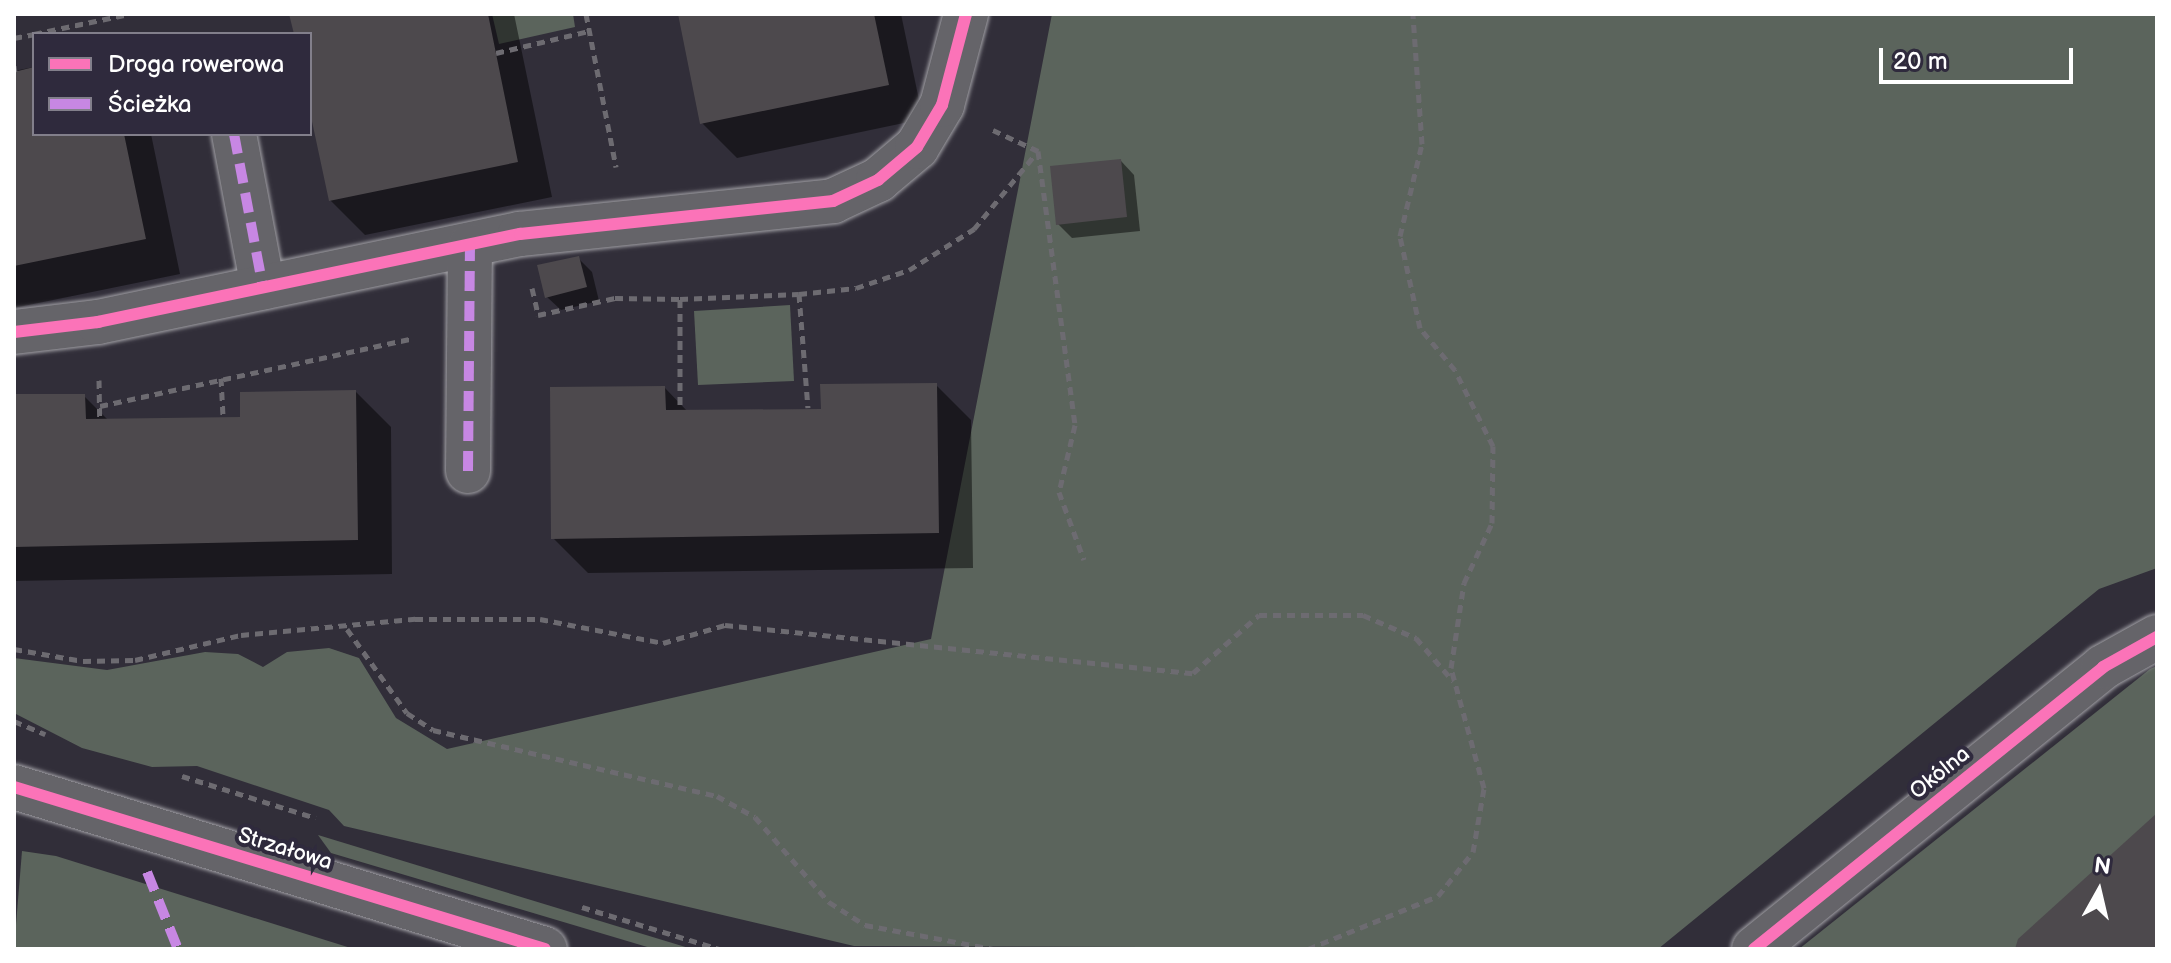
<!DOCTYPE html>
<meta charset="utf-8">
<style>
body{margin:0}
#map{position:relative;width:2171px;height:963px;overflow:hidden;background:#312e39;font-family:"Balsamiq Sans",sans-serif}
div>[style]{position:absolute}
.green>*{inset:0;background:#5b645c}
.shadow>*{inset:0;background:#0007}
.building>*{inset:0;background:#4d494d}
.path>*{height:5px;margin-top:-2.5px;transform-origin:0;background:repeating-linear-gradient(90deg,#6d6b71 0 8px,transparent 0 14px)}
.roads{filter:drop-shadow(0 0 2px #a2a1a6) drop-shadow(0 0 2px #a2a1a6)}
.street>*{height:44px;margin:-22px;padding:0 22px;transform-origin:22px;border-radius:22px;background:#656469}
.quiet>*{height:10px;margin-top:-5px;transform-origin:0;background:repeating-linear-gradient(90deg,#c787e3 0 20px,transparent 0 30px)}
.cycleway>*{height:12px;margin:-6px;padding:0 6px;transform-origin:6px;border-radius:6px;background:#fb73b8}
span{translate:-50% -50%;white-space:nowrap;text-align:center;line-height:1.15;-webkit-text-stroke:8px #2f2a3d;paint-order:stroke}
.street-label{font-size:22px;color:#fff}
.frame{position:absolute;inset:0;border:16px solid #fff;pointer-events:none}
.legend{position:absolute;left:32px;top:32px;width:280px;height:104px;box-sizing:border-box;background:#2f2a3d;border:2px solid #827f8b;margin:0;padding:10px 14px;list-style:none;font-size:24px;color:#fff}
.legend li{display:flex;align-items:center;gap:16px;height:40px}
.legend b{width:40px;border:2px solid #827f8b}
.north{position:absolute;left:2059px;top:851px;width:80px;height:80px;-webkit-text-stroke:6px #2f2a3d;paint-order:stroke;rotate:8deg;font-size:22px;font-weight:700;line-height:32px;text-align:center;color:#fff}
.north::after{content:'';display:block;margin:auto;width:28px;height:36px;background:#fff;clip-path:polygon(50% 0,100% 100%,50% 72%,0 100%)}
.scale{position:absolute;left:1879px;top:48px;width:194px;height:36px;box-sizing:border-box;border:4px solid #fff;border-top:0;padding-left:10px;font-size:24px;line-height:28px;white-space:nowrap;color:#fff;-webkit-text-stroke:6px #2f2a3d;paint-order:stroke}
</style>
<div id="map">
<div class="green">
<i style="clip-path:polygon(492px 14px,573px 14px,575px 27px,499px 44px)"></i>
<i style="clip-path:polygon(1052px 14px,2157px 14px,2157px 568px,2099px 589px,1658px 949px,854px 946px,344px 826px,329px 810px,197px 766px,152px 767px,82px 748px,14px 713px,14px 658px,107px 670px,205px 652px,238px 654px,263px 667px,287px 652px,329px 648px,359px 658px,396px 718px,447px 749px,931px 639px)"></i>
<i style="clip-path:polygon(790px 305px,794px 381px,698px 385px,694px 311px)"></i>
<i style="clip-path:polygon(2157px 666px,2157px 949px,1799px 949px,2150px 669px)"></i>
<i style="clip-path:polygon(318px 835px,692px 949px,654px 949px,331px 853px)"></i>
<i style="clip-path:polygon(22px 851px,56px 856px,354px 949px,14px 949px)"></i>
</div>
<div class="shadow">
<i style="clip-path:polygon(291px 14px,514px 14px,552px 197px,365px 235px,330px 200px,310px 103px,310px 34px,296px 34px)"></i>
<i style="clip-path:polygon(680px 14px,901px 14px,923px 119px,737px 158px,702px 123px)"></i>
<i style="clip-path:polygon(34px 67px,34px 134px,151px 134px,180px 274px,14px 308px,14px 71px)"></i>
<i style="clip-path:polygon(1121px 161px,1134px 175px,1140px 231px,1072px 238px,1058px 224px)"></i>
<i style="clip-path:polygon(578px 258px,592px 272px,599px 301px,561px 310px,547px 297px)"></i>
<i style="clip-path:polygon(936px 385px,971px 420px,973px 568px,588px 573px,553px 538px,665px 388px,688px 412px,823px 411px)"></i>
<i style="clip-path:polygon(356px 392px,391px 427px,392px 574px,14px 581px,14px 396px,84px 396px,109px 421px,242px 419px)"></i>
</div>
<div class="building">
<i style="clip-path:polygon(289px 14px,488px 14px,518px 162px,329px 201px,310px 112px,310px 34px,294px 34px)"></i>
<i style="clip-path:polygon(678px 14px,874px 14px,889px 85px,700px 124px)"></i>
<i style="clip-path:polygon(34px 67px,34px 134px,124px 134px,146px 239px,14px 266px,14px 72px)"></i>
<i style="clip-path:polygon(1121px 159px,1127px 217px,1056px 225px,1050px 166px)"></i>
<i style="clip-path:polygon(579px 256px,587px 287px,545px 298px,537px 265px)"></i>
<i style="clip-path:polygon(937px 383px,939px 533px,551px 539px,550px 387px,665px 386px,666px 410px,821px 409px,820px 384px)"></i>
<i style="clip-path:polygon(356px 390px,358px 540px,14px 547px,14px 394px,85px 394px,86px 419px,240px 417px,240px 392px)"></i>
<i style="clip-path:polygon(2157px 813px,2157px 949px,2015px 949px,2018px 939px)"></i>
</div>
<div class="path">
<i style="left:586px;top:14px;width:156px;rotate:78.9deg"></i>
<i style="left:34px;top:34px;width:97px;rotate:-11.9deg"></i>
<i style="left:14px;top:38px;width:20px;rotate:-11deg"></i>
<i style="left:496px;top:53px;width:96px;rotate:-13.3deg"></i>
<i style="left:14px;top:66px;width:6px;rotate:81deg"></i>
<i style="left:993px;top:130px;width:50px;rotate:25deg"></i>
<i style="left:1038px;top:151px;width:276px;rotate:82.3deg"></i>
<i style="left:1075px;top:425px;width:69px;rotate:103.4deg"></i>
<i style="left:1059px;top:492px;width:72px;rotate:69.8deg"></i>
<i style="left:532px;top:288px;width:28px;rotate:77deg"></i>
<i style="left:538px;top:315px;width:79px;rotate:-12.4deg"></i>
<i style="left:615px;top:298px;width:65px;rotate:0.9deg"></i>
<i style="left:680px;top:299px;width:111px;rotate:90deg"></i>
<i style="left:799px;top:294px;width:57px;rotate:-6deg"></i>
<i style="left:856px;top:288px;width:56px;rotate:-18.8deg"></i>
<i style="left:909px;top:270px;width:77px;rotate:-32.2deg"></i>
<i style="left:974px;top:229px;width:101px;rotate:-50.6deg"></i>
<i style="left:680px;top:299px;width:119px;rotate:-2.4deg"></i>
<i style="left:799px;top:294px;width:114px;rotate:85.5deg"></i>
<i style="left:221px;top:378px;width:38px;rotate:87deg"></i>
<i style="left:99px;top:380px;width:39px;rotate:89deg"></i>
<i style="left:100px;top:406px;width:318px;rotate:-12.2deg"></i>
<i style="left:347px;top:629px;width:103px;rotate:54.5deg"></i>
<i style="left:407px;top:713px;width:31px;rotate:33deg"></i>
<i style="left:433px;top:730px;width:292px;rotate:13.1deg"></i>
<i style="left:717px;top:796px;width:43px;rotate:28.9deg"></i>
<i style="left:755px;top:817px;width:113px;rotate:49deg"></i>
<i style="left:829px;top:902px;width:43px;rotate:32.6deg"></i>
<i style="left:865px;top:925px;width:130px;rotate:10.6deg"></i>
<i style="left:14px;top:649px;width:70px;rotate:9.9deg"></i>
<i style="left:83px;top:661px;width:52px;rotate:-1.1deg"></i>
<i style="left:135px;top:660px;width:109px;rotate:-13.3deg"></i>
<i style="left:241px;top:635px;width:175px;rotate:-5.3deg"></i>
<i style="left:415px;top:619px;width:125px"></i>
<i style="left:540px;top:619px;width:125px;rotate:11deg"></i>
<i style="left:663px;top:643px;width:65px;rotate:-16.2deg"></i>
<i style="left:725px;top:625px;width:470px;rotate:5.9deg"></i>
<i style="left:1193px;top:673px;width:88px;rotate:-41.3deg"></i>
<i style="left:1259px;top:615px;width:104px"></i>
<i style="left:1363px;top:615px;width:58px;rotate:23.5deg"></i>
<i style="left:1416px;top:638px;width:57px;rotate:49.3deg"></i>
<i style="left:14px;top:721px;width:34px;rotate:23deg"></i>
<i style="left:182px;top:776px;width:140px;rotate:17.4deg"></i>
<i style="left:582px;top:907px;width:143px;rotate:17deg"></i>
<i style="left:1308px;top:949px;width:140px;rotate:-22.2deg"></i>
<i style="left:1438px;top:896px;width:56px;rotate:-51.5deg"></i>
<i style="left:1473px;top:852px;width:65px;rotate:-80.2deg"></i>
<i style="left:1484px;top:788px;width:124px;rotate:-105.4deg"></i>
<i style="left:1451px;top:668px;width:86px;rotate:-81.3deg"></i>
<i style="left:1464px;top:583px;width:66px;rotate:-65deg"></i>
<i style="left:1492px;top:523px;width:77px;rotate:-89.3deg"></i>
<i style="left:1493px;top:446px;width:85px;rotate:-116.6deg"></i>
<i style="left:1455px;top:370px;width:55px;rotate:-129.8deg"></i>
<i style="left:1420px;top:328px;width:94px;rotate:-102.3deg"></i>
<i style="left:1400px;top:236px;width:95px;rotate:-76.6deg"></i>
<i style="left:1422px;top:144px;width:130px;rotate:-94deg"></i>
</div>
<div class="roads">
<div class="street">
<i style="left:234px;top:134px;width:156px;rotate:79.3deg"></i>
<i style="left:14px;top:332px;width:85px;rotate:-6.8deg"></i>
<i style="left:98px;top:322px;width:431px;rotate:-11.8deg"></i>
<i style="left:520px;top:234px;width:315px;rotate:-6deg"></i>
<i style="left:833px;top:201px;width:50px;rotate:-25deg"></i>
<i style="left:878px;top:180px;width:51px;rotate:-40.2deg"></i>
<i style="left:917px;top:147px;width:49px;rotate:-59.2deg"></i>
<i style="left:942px;top:105px;width:94px;rotate:-75.2deg"></i>
<i style="left:468px;top:471px;width:225px;rotate:-89.5deg"></i>
<i style="left:14px;top:787px;width:555px;rotate:16.97deg"></i>
<i style="left:1754px;top:949px;width:449px;rotate:-38.9deg"></i>
<i style="left:2103px;top:667px;width:62px;rotate:-29.1deg"></i>
</div>
</div>
<div class="quiet">
<i style="left:234px;top:134px;width:156px;rotate:79.3deg"></i>
<i style="left:468px;top:471px;width:225px;rotate:-89.5deg"></i>
<i style="left:147px;top:872px;width:83px;rotate:68.1deg"></i>
</div>
<div class="cycleway">
<i style="left:14px;top:332px;width:85px;rotate:-6.8deg"></i>
<i style="left:98px;top:322px;width:431px;rotate:-11.8deg"></i>
<i style="left:520px;top:234px;width:315px;rotate:-6deg"></i>
<i style="left:833px;top:201px;width:50px;rotate:-25deg"></i>
<i style="left:878px;top:180px;width:51px;rotate:-40.2deg"></i>
<i style="left:917px;top:147px;width:49px;rotate:-59.2deg"></i>
<i style="left:942px;top:105px;width:94px;rotate:-75.2deg"></i>
<i style="left:14px;top:787px;width:555px;rotate:16.97deg"></i>
<i style="left:1754px;top:949px;width:449px;rotate:-38.9deg"></i>
<i style="left:2103px;top:667px;width:62px;rotate:-29.1deg"></i>
</div>
<div class="street-label">
<span style="left:1940px;top:773px;rotate:-39deg">Okólna</span>
<span style="left:285px;top:849px;rotate:17deg">Strzałowa</span>
</div>
<div class="frame"></div>
<ul class="legend">
<li><b style="height:10px;background:#fb73b8"></b>Droga rowerowa</li>
<li><b style="height:10px;background:#c787e3"></b>Ścieżka</li>
</ul>
<div class="north">N</div>
<div class="scale">20 m</div>
</div>
